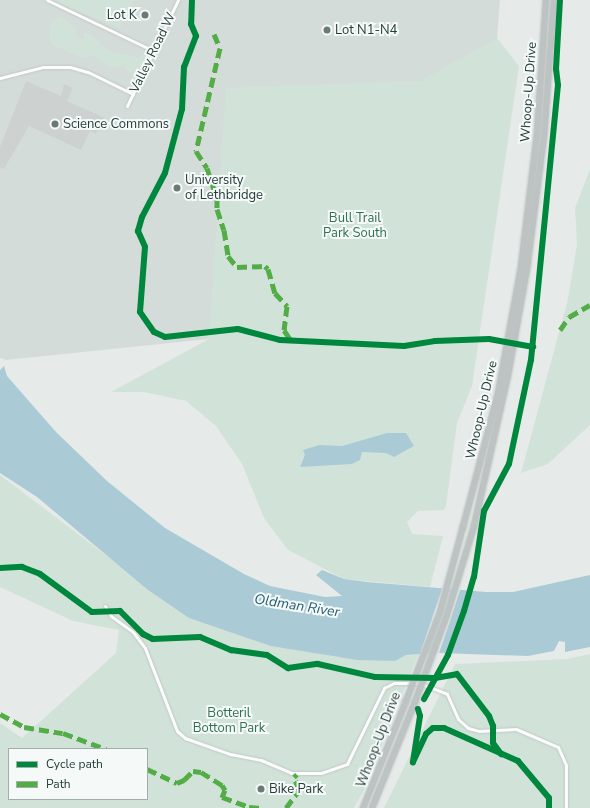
<!DOCTYPE html>
<style>
body{margin:0}
#map{position:relative;width:590px;height:808px;overflow:hidden;background:#e6ebe9;font-family:"Nunito Sans",sans-serif}
div>[style]{position:absolute}
.built>*{inset:0;background:#d4dcd9}
.green>*{inset:0;background:#d1e3d8}
.water>*{inset:0;background:#aacbd6}
.pier>*{inset:0;background:#e6ebe9}
.building>*{inset:0;background:#cdd2d0}
.roads{filter:drop-shadow(0 0 1px #c3c8c6) drop-shadow(0 0 1px #c3c8c6)}
.minor>*{height:3px;margin:-1.5px;padding:0 1.5px;transform-origin:1.5px;border-radius:1.5px;background:#fbfcfc}
.motorway>*{height:6px;margin:-3px;padding:0 3px;transform-origin:3px;border-radius:3px;background:#bcc3c2}
.bridges{filter:drop-shadow(0 0 1px #c2cac8) drop-shadow(0 0 1px #c2cac8)}
.motorway-bridge>*{height:6px;margin:-3px;padding:0 3px;transform-origin:3px;border-radius:3px;background:#bcc3c2}
.quiet>*{height:5px;margin-top:-2.5px;transform-origin:0;background:repeating-linear-gradient(90deg,#53ad46 0 10px,transparent 0 15px)}
.cycleway>*{height:6px;margin:-3px;padding:0 3px;transform-origin:3px;border-radius:3px;background:#00873e}
.dots>*{width:11px;height:11px;translate:-50% -50%;box-sizing:border-box;border:2px solid #f5f9f8;border-radius:50%}
span{translate:-50% -50%;white-space:nowrap;text-align:center;line-height:1.15;-webkit-text-stroke:4px #f5f9f8;paint-order:stroke}
.poi-label{font-size:13px;color:#253d3a}
.right{translate:-100% -50%;text-align:right}
.left{translate:0 -50%;text-align:left}
.street-label{font-size:13px;color:#253d3a}
.park-label{font-size:13px;color:#317252}
.water-label{font-size:14px;color:#225e76;font-style:italic}
.legend{position:absolute;left:8px;top:748px;width:140px;height:52px;box-sizing:border-box;background:#f5f9f8;border:1px solid #a2aeac;margin:0;padding:5px 7px;list-style:none;font-size:12px;color:#253d3a}
.legend li{display:flex;align-items:center;gap:8px;height:20px}
.legend b{width:20px;border:1px solid #a2aeac}
</style>
<div id="map">
<div class="built">
<i style="clip-path:polygon(0 0,500px 0,497px 38px,209px 339px,6px 360px,0 358px)"></i>
</div>
<div class="green">
<i style="clip-path:polygon(60px 0,134px 0,119px 28px,58px 3px)"></i>
<i style="clip-path:polygon(61px 16px,76px 28px,76px 36px,80px 39px,84px 39px,84px 32px,88px 33px,109px 51px,138px 58px,144px 53px,148px 56px,145px 65px,134px 74px,130px 73px,123px 65px,112px 68px,93px 56px,82px 57px,53px 45px,49px 39px,51px 22px)"></i>
<i style="clip-path:polygon(497px 38px,519px 66px,472px 386px,457px 423px,446px 506px,444px 510px,418px 511px,407px 522px,412px 534px,443px 536px,430px 587px,344px 579px,288px 550px,264px 518px,242px 464px,216px 426px,186px 401px,144px 392px,111px 392px,209px 339px,226px 88px,421px 81px)"></i>
<i style="clip-path:polygon(590px 169px,590px 425px,548px 464px,521px 473px,568px 299px,577px 244px,575px 208px)"></i>
<i style="clip-path:polygon(evenodd,0 475px,189px 618px,336px 657px,418px 655px,363px 792px,354px 808px,0 808px,0 723px,22px 738px,116px 653px,119px 630px,73px 621px,0 587px,0 475px,9px 749px,147px 749px,147px 799px,9px 799px,9px 749px)"></i>
<i style="clip-path:polygon(590px 654px,590px 808px,384px 808px,455px 664px,567px 659px)"></i>
</div>
<div class="water">
<i style="clip-path:polygon(4px 366px,7px 376px,56px 432px,107px 481px,165px 528px,244px 574px,270px 586px,325px 597px,342px 596px,316px 575px,322px 570px,344px 579px,367px 582px,486px 592px,513px 592px,590px 575px,590px 647px,565px 652px,565px 642px,559px 641px,554px 651px,528px 656px,440px 653px,406px 655px,395px 661px,357px 660px,271px 646px,189px 618px,148px 590px,37px 497px,0 473px,0 370px)"></i>
<i style="clip-path:polygon(387px 433px,406px 433px,414px 446px,394px 457px,386px 453px,362px 452px,360px 460px,352px 464px,300px 467px,305px 455px,303px 450px,319px 445px,342px 446px)"></i>
</div>
<div class="pier">
<i style="clip-path:polygon(443px 586px,451px 586px,445px 607px,427px 656px,419px 657px)"></i>
<i style="clip-path:polygon(452px 587px,461px 587px,451px 618px,438px 656px,429px 656px)"></i>
</div>
<div class="building">
<i style="clip-path:polygon(26px 81px,61px 96px,64px 84px,73px 88px,67px 101px,105px 118px,96px 134px,90px 131px,81px 150px,29px 126px,4px 169px,0 168px,0 147px)"></i>
</div>
<div class="roads">
<div class="minor">
<i style="left:47px;top:0;width:119px;rotate:25.5deg"></i>
<i style="left:0;top:78px;width:44px;rotate:-14.3deg"></i>
<i style="left:43px;top:67px;width:27px"></i>
<i style="left:70px;top:67px;width:19px;rotate:16deg"></i>
<i style="left:88px;top:72px;width:50px;rotate:26.1deg"></i>
<i style="left:127px;top:106px;width:118px;rotate:-64.3deg"></i>
<i style="left:105px;top:606px;width:12px;rotate:59deg"></i>
<i style="left:111px;top:616px;width:27px;rotate:36deg"></i>
<i style="left:133px;top:632px;width:20px;rotate:53deg"></i>
<i style="left:145px;top:648px;width:89px;rotate:68.9deg"></i>
<i style="left:177px;top:731px;width:11px;rotate:41deg"></i>
<i style="left:185px;top:738px;width:48px;rotate:19.6deg"></i>
<i style="left:230px;top:754px;width:32px;rotate:11deg"></i>
<i style="left:261px;top:760px;width:33px;rotate:23deg"></i>
<i style="left:291px;top:773px;width:30px"></i>
<i style="left:321px;top:773px;width:28px;rotate:-19deg"></i>
<i style="left:347px;top:764px;width:85px;rotate:-64deg"></i>
<i style="left:384px;top:688px;width:11px;rotate:-27deg"></i>
<i style="left:394px;top:683px;width:25px"></i>
<i style="left:419px;top:683px;width:30px;rotate:21deg"></i>
<i style="left:447px;top:694px;width:27px;rotate:66deg"></i>
<i style="left:458px;top:719px;width:13px;rotate:42deg"></i>
<i style="left:468px;top:728px;width:11px;rotate:15deg"></i>
<i style="left:479px;top:731px;width:37px;rotate:-3deg"></i>
<i style="left:516px;top:729px;width:46px;rotate:23.2deg"></i>
<i style="left:558px;top:747px;width:20px;rotate:66deg"></i>
<i style="left:566px;top:765px;width:43px;rotate:90deg"></i>
</div>
<div class="motorway">
<i style="left:474px;top:526px;width:155px;rotate:-77.3deg"></i>
<i style="left:508px;top:375px;width:109px;rotate:-79.9deg"></i>
<i style="left:527px;top:268px;width:133px;rotate:-82.7deg"></i>
<i style="left:544px;top:136px;width:136px;rotate:-85.8deg"></i>
<i style="left:463px;top:527px;width:138px;rotate:-75.3deg"></i>
<i style="left:498px;top:394px;width:129px;rotate:-79.7deg"></i>
<i style="left:521px;top:267px;width:133px;rotate:-83.1deg"></i>
<i style="left:537px;top:135px;width:135px;rotate:-86.2deg"></i>
<i style="left:363px;top:808px;width:115px;rotate:-68.1deg"></i>
<i style="left:372px;top:808px;width:114px;rotate:-67.9deg"></i>
</div>
</div>
<div class="bridges">
<div class="motorway-bridge">
<i style="left:406px;top:701px;width:95px;rotate:-69.1deg"></i>
<i style="left:440px;top:612px;width:88px;rotate:-74.9deg"></i>
<i style="left:415px;top:702px;width:93px;rotate:-69.8deg"></i>
<i style="left:447px;top:615px;width:93px;rotate:-73.1deg"></i>
</div>
</div>
<div class="quiet">
<i style="left:214px;top:34px;width:15px;rotate:67deg"></i>
<i style="left:220px;top:48px;width:106px;rotate:103.1deg"></i>
<i style="left:196px;top:151px;width:20px;rotate:57deg"></i>
<i style="left:207px;top:168px;width:32px;rotate:72deg"></i>
<i style="left:217px;top:198px;width:11px;rotate:90deg"></i>
<i style="left:217px;top:209px;width:22px;rotate:72deg"></i>
<i style="left:224px;top:230px;width:26px;rotate:81deg"></i>
<i style="left:228px;top:256px;width:14px;rotate:51deg"></i>
<i style="left:237px;top:267px;width:28px;rotate:-2deg"></i>
<i style="left:265px;top:266px;width:4px;rotate:45deg"></i>
<i style="left:268px;top:269px;width:25px;rotate:74deg"></i>
<i style="left:275px;top:293px;width:18px;rotate:47deg"></i>
<i style="left:287px;top:306px;width:24px;rotate:97deg"></i>
<i style="left:284px;top:330px;width:11px;rotate:56deg"></i>
<i style="left:560px;top:330px;width:16px;rotate:-55deg"></i>
<i style="left:569px;top:317px;width:24px;rotate:-30deg"></i>
<i style="left:0;top:714px;width:27px;rotate:28deg"></i>
<i style="left:24px;top:727px;width:39px;rotate:9deg"></i>
<i style="left:63px;top:733px;width:46px;rotate:20.4deg"></i>
<i style="left:147px;top:769px;width:33px;rotate:25deg"></i>
<i style="left:177px;top:783px;width:8px;rotate:-23deg"></i>
<i style="left:184px;top:780px;width:13px;rotate:-45deg"></i>
<i style="left:193px;top:771px;width:8px;rotate:7deg"></i>
<i style="left:201px;top:772px;width:25px;rotate:32deg"></i>
<i style="left:222px;top:785px;width:6px;rotate:59deg"></i>
<i style="left:225px;top:790px;width:8px;rotate:113deg"></i>
<i style="left:222px;top:797px;width:29px;rotate:20deg"></i>
<i style="left:249px;top:807px;width:12px;rotate:5deg"></i>
<i style="left:286px;top:808px;width:22px;rotate:-54deg"></i>
<i style="left:299px;top:790px;width:14px;rotate:-111deg"></i>
<i style="left:294px;top:777px;width:4px;rotate:-45deg"></i>
</div>
<div class="cycleway">
<i style="left:192px;top:0;width:24px;rotate:92deg"></i>
<i style="left:191px;top:24px;width:13px;rotate:67deg"></i>
<i style="left:196px;top:36px;width:33px;rotate:111deg"></i>
<i style="left:184px;top:67px;width:42px;rotate:92.7deg"></i>
<i style="left:182px;top:109px;width:66px;rotate:104.9deg"></i>
<i style="left:165px;top:173px;width:50px;rotate:117.6deg"></i>
<i style="left:142px;top:217px;width:15px;rotate:106deg"></i>
<i style="left:138px;top:231px;width:17px;rotate:66deg"></i>
<i style="left:145px;top:247px;width:65px;rotate:94.4deg"></i>
<i style="left:140px;top:312px;width:24px;rotate:55deg"></i>
<i style="left:154px;top:332px;width:12px;rotate:24deg"></i>
<i style="left:165px;top:337px;width:73px;rotate:-6.3deg"></i>
<i style="left:238px;top:329px;width:43px;rotate:14.7deg"></i>
<i style="left:280px;top:340px;width:124px;rotate:2.8deg"></i>
<i style="left:404px;top:346px;width:31px;rotate:-9deg"></i>
<i style="left:435px;top:341px;width:54px;rotate:-2.1deg"></i>
<i style="left:489px;top:339px;width:45px;rotate:10.3deg"></i>
<i style="left:0;top:568px;width:22px;rotate:-3deg"></i>
<i style="left:22px;top:567px;width:19px;rotate:21deg"></i>
<i style="left:40px;top:574px;width:64px;rotate:36.2deg"></i>
<i style="left:92px;top:612px;width:28px;rotate:-2deg"></i>
<i style="left:120px;top:611px;width:33px;rotate:45deg"></i>
<i style="left:143px;top:634px;width:11px;rotate:27deg"></i>
<i style="left:153px;top:639px;width:47px;rotate:-2.4deg"></i>
<i style="left:200px;top:637px;width:34px;rotate:23deg"></i>
<i style="left:231px;top:650px;width:36px;rotate:8deg"></i>
<i style="left:267px;top:655px;width:25px;rotate:32deg"></i>
<i style="left:288px;top:668px;width:30px;rotate:-8deg"></i>
<i style="left:318px;top:664px;width:58px;rotate:12.8deg"></i>
<i style="left:375px;top:677px;width:60px;rotate:1deg"></i>
<i style="left:435px;top:678px;width:22px;rotate:-10deg"></i>
<i style="left:457px;top:674px;width:53px;rotate:52.7deg"></i>
<i style="left:489px;top:716px;width:11px;rotate:68deg"></i>
<i style="left:493px;top:726px;width:17px;rotate:90deg"></i>
<i style="left:493px;top:743px;width:14px;rotate:54deg"></i>
<i style="left:424px;top:699px;width:50px;rotate:-61.4deg"></i>
<i style="left:448px;top:655px;width:47px;rotate:-70deg"></i>
<i style="left:464px;top:611px;width:35px;rotate:-74deg"></i>
<i style="left:474px;top:577px;width:67px;rotate:-81.4deg"></i>
<i style="left:484px;top:511px;width:53px;rotate:-62deg"></i>
<i style="left:509px;top:464px;width:106px;rotate:-78.1deg"></i>
<i style="left:531px;top:360px;width:276px;rotate:-84.4deg"></i>
<i style="left:558px;top:85px;width:16px;rotate:-97deg"></i>
<i style="left:556px;top:69px;width:69px;rotate:-86.7deg"></i>
<i style="left:418px;top:709px;width:7px;rotate:74deg"></i>
<i style="left:420px;top:716px;width:47px;rotate:98.7deg"></i>
<i style="left:413px;top:762px;width:31px;rotate:-65deg"></i>
<i style="left:426px;top:734px;width:9px;rotate:-41deg"></i>
<i style="left:433px;top:728px;width:11px"></i>
<i style="left:444px;top:728px;width:81px;rotate:24deg"></i>
<i style="left:518px;top:761px;width:48px;rotate:50deg"></i>
<i style="left:549px;top:798px;width:10px;rotate:90deg"></i>
</div>
<div class="dots">
<i style="left:145px;top:15px;background:#697a77"></i>
<i style="left:327px;top:30px;background:#697a77"></i>
<i style="left:55px;top:124px;background:#697a77"></i>
<i style="left:177px;top:188px;background:#697a77"></i>
<i style="left:261px;top:789px;background:#697a77"></i>
</div>
<div class="poi-label">
<span class="right" style="left:137px;top:15px">Lot K</span>
<span class="left" style="left:335px;top:30px">Lot N1-N4</span>
<span class="left" style="left:63px;top:124px">Science Commons</span>
<span class="left" style="left:185px;top:188px">University<br>of Lethbridge</span>
<span class="left" style="left:269px;top:789px">Bike Park</span>
</div>
<div class="street-label">
<span style="left:153px;top:53px;rotate:-64deg">Valley Road W</span>
<span style="left:529px;top:92px;rotate:-86deg">Whoop-Up Drive</span>
<span style="left:482px;top:410px;rotate:-77deg">Whoop-Up Drive</span>
<span style="left:379px;top:740px;rotate:-69deg">Whoop-Up Drive</span>
</div>
<div class="park-label">
<span style="left:355px;top:226px">Bull Trail<br>Park South</span>
<span style="left:229px;top:721px">Botteril<br>Bottom Park</span>
</div>
<div class="water-label">
<span style="left:297px;top:606px;rotate:9deg">Oldman River</span>
</div>
<ul class="legend">
<li><b style="height:5px;background:#00873e"></b>Cycle path</li>
<li><b style="height:5px;background:#53ad46"></b>Path</li>
</ul>
</div>
